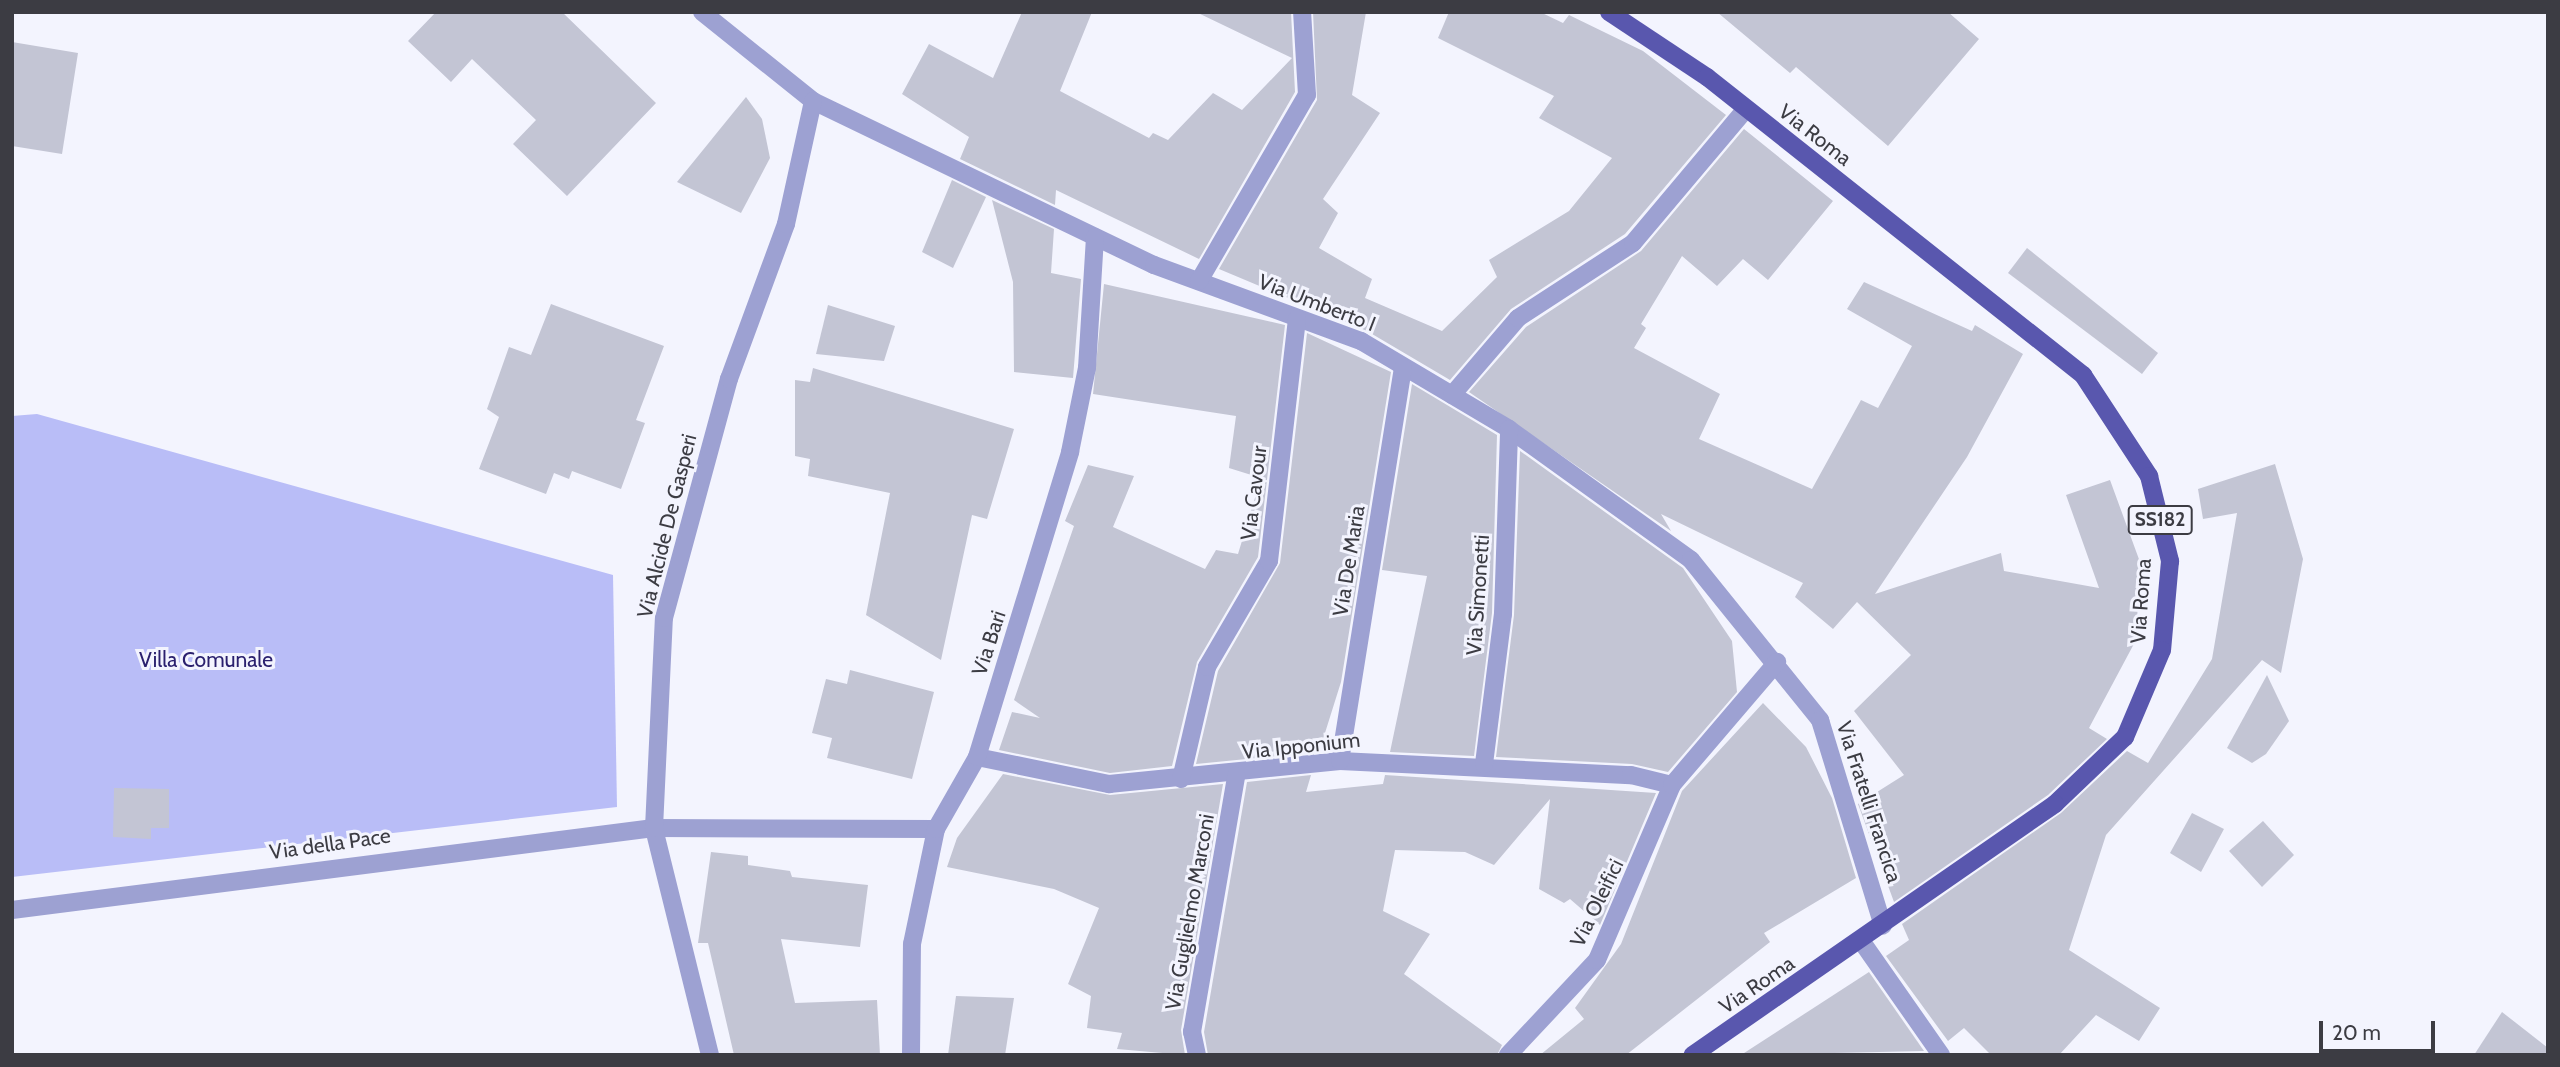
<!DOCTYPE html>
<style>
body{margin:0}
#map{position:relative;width:2560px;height:1067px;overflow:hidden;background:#f3f4fe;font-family:Cabin,sans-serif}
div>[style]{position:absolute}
.green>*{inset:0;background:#b9bdf7}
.building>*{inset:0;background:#c3c5d4}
.minor>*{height:18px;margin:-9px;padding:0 9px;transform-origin:9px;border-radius:9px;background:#9da1d2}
.primary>*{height:18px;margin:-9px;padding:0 9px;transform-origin:9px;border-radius:9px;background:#5957ae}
span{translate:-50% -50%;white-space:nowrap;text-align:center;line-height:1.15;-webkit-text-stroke:6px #f3f4fe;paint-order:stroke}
.shield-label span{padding:2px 5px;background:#f3f4fe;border:2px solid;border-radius:5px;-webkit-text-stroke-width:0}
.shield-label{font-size:19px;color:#3c3c43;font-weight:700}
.street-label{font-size:21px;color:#3c3c43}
.park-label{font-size:21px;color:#2a206e}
.frame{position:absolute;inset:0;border:14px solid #3c3c43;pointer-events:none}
.scale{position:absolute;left:2319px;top:1021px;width:116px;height:32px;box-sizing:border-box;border:4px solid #3c3c43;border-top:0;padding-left:9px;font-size:21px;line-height:24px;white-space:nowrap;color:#3c3c43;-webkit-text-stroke:5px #f3f4fe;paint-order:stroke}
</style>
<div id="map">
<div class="green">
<i style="clip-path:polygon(37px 414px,613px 575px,617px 807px,12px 877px,12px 416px)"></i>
</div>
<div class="building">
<i style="clip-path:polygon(436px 12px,562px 12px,656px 103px,567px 196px,513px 144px,536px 120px,472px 59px,451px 82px,408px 41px)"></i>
<i style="clip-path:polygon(1022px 12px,1092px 12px,1060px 91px,1149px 138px,1153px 133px,1168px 140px,1213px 93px,1242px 110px,1292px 58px,1196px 12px,1291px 12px,1295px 92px,1199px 259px,1056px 190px,1055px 205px,960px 159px,969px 137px,902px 94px,929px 44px,993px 78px)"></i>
<i style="clip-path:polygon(1313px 12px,1366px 12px,1352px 95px,1380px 113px,1323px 199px,1338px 213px,1319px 248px,1372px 279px,1365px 298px,1442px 331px,1497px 277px,1489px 260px,1569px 211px,1612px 158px,1539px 118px,1554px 96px,1438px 38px,1449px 12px,1540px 12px,1563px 23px,1569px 15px,1643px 51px,1726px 115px,1625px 234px,1511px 309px,1450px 380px,1367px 331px,1219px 269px,1317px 100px)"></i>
<i style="clip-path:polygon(1717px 12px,1948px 12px,1979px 39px,1888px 146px,1796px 67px,1790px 73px)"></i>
<i style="clip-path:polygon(12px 42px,78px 53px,62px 154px,12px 146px)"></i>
<i style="clip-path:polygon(746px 97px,762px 119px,770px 158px,741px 213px,677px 182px)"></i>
<i style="clip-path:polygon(1744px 129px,1833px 201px,1768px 280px,1743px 259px,1717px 286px,1682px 256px,1641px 324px,1646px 328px,1634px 348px,1720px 394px,1699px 439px,1812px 489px,1861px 400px,1878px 408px,1912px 346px,1847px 309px,1864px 282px,1972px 331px,1975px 325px,2023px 354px,1967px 457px,1875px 594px,2001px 553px,2004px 571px,2099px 588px,2066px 495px,2110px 480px,2140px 562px,2136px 640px,2089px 728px,2107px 739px,2048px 795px,1894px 902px,1858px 804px,1904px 775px,1854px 711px,1911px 655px,1857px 602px,1833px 629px,1795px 597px,1803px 583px,1661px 514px,1671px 531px,1469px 392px,1526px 327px,1641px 251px)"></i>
<i style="clip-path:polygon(952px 180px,986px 197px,953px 268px,922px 252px)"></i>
<i style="clip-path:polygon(992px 200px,1054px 229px,1051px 273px,1081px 279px,1073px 378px,1014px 372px,1013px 282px)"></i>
<i style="clip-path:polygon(2027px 248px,2158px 353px,2142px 374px,2008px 273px)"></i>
<i style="clip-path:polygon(1104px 284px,1285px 325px,1258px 557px,1197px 662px,1172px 766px,1110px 773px,999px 750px,1012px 712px,1040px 718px,1014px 700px,1074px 526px,1065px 521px,1088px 465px,1134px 476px,1113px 527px,1205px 569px,1216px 550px,1238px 554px,1261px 478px,1229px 468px,1236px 416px,1093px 394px)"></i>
<i style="clip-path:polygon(551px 304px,664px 346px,636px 420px,645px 423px,621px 489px,572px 471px,569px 479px,554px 473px,546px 494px,479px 469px,499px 417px,487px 409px,509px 347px,531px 355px)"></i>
<i style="clip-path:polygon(828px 305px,895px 326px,884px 361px,816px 354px)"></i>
<i style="clip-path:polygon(1307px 333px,1391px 372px,1341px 682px,1319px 752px,1196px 764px,1218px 671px,1280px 563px)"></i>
<i style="clip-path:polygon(813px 368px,1014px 429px,987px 519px,972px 515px,941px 660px,866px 615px,890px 493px,808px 476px,810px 459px,795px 456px,795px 380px,810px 382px)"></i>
<i style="clip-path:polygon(1412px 384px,1497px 435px,1492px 613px,1474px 756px,1390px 752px,1427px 576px,1382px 570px)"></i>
<i style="clip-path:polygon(1520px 451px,1683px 568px,1732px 641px,1737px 692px,1668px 772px,1632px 764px,1496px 757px,1514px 615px)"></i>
<i style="clip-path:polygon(2275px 464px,2303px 559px,2281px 673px,2262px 660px,2106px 835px,2069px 950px,2160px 1008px,2139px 1041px,2096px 1015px,2059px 1055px,1991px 1055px,1964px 1028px,1948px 1041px,1886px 956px,1909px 940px,1902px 924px,2061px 813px,2127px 751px,2148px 763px,2212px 659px,2237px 513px,2203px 519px,2198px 489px)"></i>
<i style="clip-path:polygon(850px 670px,934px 692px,912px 779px,827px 758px,832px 738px,812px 733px,826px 679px,847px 684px)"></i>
<i style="clip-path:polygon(2267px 675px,2289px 721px,2266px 754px,2252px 763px,2227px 748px)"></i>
<i style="clip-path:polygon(1763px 703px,1806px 747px,1832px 798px,1856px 878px,1764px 933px,1770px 942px,1626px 1055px,1540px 1055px,1584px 1019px,1575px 1008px,1621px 944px,1682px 791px)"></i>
<i style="clip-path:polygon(1003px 774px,1110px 795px,1223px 784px,1181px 1030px,1185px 1055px,1117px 1049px,1122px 1033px,1087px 1028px,1091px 996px,1068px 984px,1099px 908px,1054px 889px,947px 867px,957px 838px)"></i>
<i style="clip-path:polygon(1311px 775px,1306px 792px,1383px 784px,1385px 775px,1656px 793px,1600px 925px,1570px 899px,1564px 903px,1539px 889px,1550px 799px,1494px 865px,1465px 852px,1395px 850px,1383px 911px,1430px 934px,1404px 974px,1502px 1045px,1497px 1055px,1208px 1055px,1204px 1032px,1247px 782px)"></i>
<i style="clip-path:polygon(114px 788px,169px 789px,169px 828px,151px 828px,151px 839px,113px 837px)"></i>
<i style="clip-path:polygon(2192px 813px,2224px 829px,2201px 872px,2170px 853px)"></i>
<i style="clip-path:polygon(2263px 821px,2294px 855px,2262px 887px,2229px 851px)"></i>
<i style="clip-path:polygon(711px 852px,748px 856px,748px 865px,790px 871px,792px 877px,868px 885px,860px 947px,781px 939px,795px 1003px,877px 1000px,880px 1055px,734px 1055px,708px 943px,698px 943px)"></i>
<i style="clip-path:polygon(1869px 972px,1924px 1051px,1741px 1055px)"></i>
<i style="clip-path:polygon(956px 996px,1014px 998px,1005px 1055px,948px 1055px)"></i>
<i style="clip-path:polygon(2502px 1012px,2548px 1048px,2548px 1055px,2474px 1055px)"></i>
</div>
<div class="minor">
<i style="left:702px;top:12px;width:142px;rotate:38.7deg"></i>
<i style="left:813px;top:101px;width:378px;rotate:25.7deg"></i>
<i style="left:1154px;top:265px;width:221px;rotate:20.2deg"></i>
<i style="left:1361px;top:341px;width:172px;rotate:30.7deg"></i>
<i style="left:1509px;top:429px;width:224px;rotate:35.7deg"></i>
<i style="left:1691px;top:560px;width:206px;rotate:51.1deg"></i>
<i style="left:1820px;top:720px;width:215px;rotate:73deg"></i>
<i style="left:1199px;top:281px;width:215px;rotate:-59.9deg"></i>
<i style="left:1307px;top:95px;width:83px;rotate:-93.4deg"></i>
<i style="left:1452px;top:395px;width:101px;rotate:-49.4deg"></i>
<i style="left:1518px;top:318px;width:137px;rotate:-33.1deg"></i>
<i style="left:1633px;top:243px;width:175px;rotate:-49.9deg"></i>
<i style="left:977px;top:757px;width:135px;rotate:11.6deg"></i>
<i style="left:1109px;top:784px;width:232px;rotate:-5.7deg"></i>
<i style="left:1340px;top:761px;width:291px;rotate:2.8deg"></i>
<i style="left:1631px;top:775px;width:42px;rotate:13.7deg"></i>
<i style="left:1340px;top:761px;width:398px;rotate:-80.9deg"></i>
<i style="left:1484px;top:764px;width:151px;rotate:-82.8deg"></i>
<i style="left:1503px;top:614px;width:185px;rotate:-88.1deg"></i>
<i style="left:1181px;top:779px;width:115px;rotate:-76.9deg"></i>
<i style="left:1207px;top:667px;width:123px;rotate:-59.7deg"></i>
<i style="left:1269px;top:561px;width:244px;rotate:-83.4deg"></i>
<i style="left:12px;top:910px;width:647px;rotate:-7.28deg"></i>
<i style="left:654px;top:828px;width:282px;rotate:0.2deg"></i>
<i style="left:1862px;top:942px;width:138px;rotate:55deg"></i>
<i style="left:710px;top:1055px;width:234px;rotate:-103.9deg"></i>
<i style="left:654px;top:828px;width:210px;rotate:-87.3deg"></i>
<i style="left:664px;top:618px;width:248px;rotate:-74.8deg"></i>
<i style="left:729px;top:379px;width:165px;rotate:-69.8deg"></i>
<i style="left:786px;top:224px;width:126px;rotate:-77.6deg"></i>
<i style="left:911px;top:1055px;width:111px;rotate:-89.5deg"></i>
<i style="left:912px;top:944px;width:117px;rotate:-78.2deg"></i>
<i style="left:936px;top:829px;width:83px;rotate:-60.3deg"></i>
<i style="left:977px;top:757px;width:319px;rotate:-73deg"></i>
<i style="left:1070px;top:452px;width:86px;rotate:-78.6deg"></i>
<i style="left:1087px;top:368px;width:131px;rotate:-86.5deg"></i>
<i style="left:1197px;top:1055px;width:24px;rotate:-102deg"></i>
<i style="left:1192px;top:1032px;width:260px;rotate:-80.2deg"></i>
<i style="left:1508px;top:1055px;width:130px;rotate:-46.9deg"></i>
<i style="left:1597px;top:960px;width:190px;rotate:-66.8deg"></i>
<i style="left:1672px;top:785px;width:162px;rotate:-49.5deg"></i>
</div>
<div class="primary">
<i style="left:1609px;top:12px;width:118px;rotate:33.6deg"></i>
<i style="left:1707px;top:77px;width:480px;rotate:38.4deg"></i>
<i style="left:2083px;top:375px;width:121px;rotate:56.8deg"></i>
<i style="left:2149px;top:476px;width:88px;rotate:76.1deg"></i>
<i style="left:2170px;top:561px;width:89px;rotate:95.1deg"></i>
<i style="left:2162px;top:650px;width:95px;rotate:113deg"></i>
<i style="left:2125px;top:737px;width:97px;rotate:136.3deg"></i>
<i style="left:2055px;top:804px;width:441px;rotate:145.3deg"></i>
</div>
<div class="shield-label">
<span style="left:2160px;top:520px">SS182</span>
</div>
<div class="street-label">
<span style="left:1815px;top:135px;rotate:38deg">Via Roma</span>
<span style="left:1317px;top:303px;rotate:21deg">Via Umberto I</span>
<span style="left:1254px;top:493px;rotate:-83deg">Via Cavour</span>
<span style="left:667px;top:526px;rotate:-76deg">Via Alcide De Gasperi</span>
<span style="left:1349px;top:561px;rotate:-81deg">Via De Maria</span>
<span style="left:1478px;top:595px;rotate:-86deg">Via Simonetti</span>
<span style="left:2141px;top:601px;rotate:-86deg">Via Roma</span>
<span style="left:989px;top:643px;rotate:-72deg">Via Bari</span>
<span style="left:1301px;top:746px;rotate:-6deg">Via Ipponium</span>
<span style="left:1869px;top:802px;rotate:72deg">Via Fratelli Francica</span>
<span style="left:330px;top:844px;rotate:-8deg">Via della Pace</span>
<span style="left:1597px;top:903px;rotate:-64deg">Via Oleifici</span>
<span style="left:1190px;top:912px;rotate:-80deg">Via Guglielmo Marconi</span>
<span style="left:1757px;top:985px;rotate:-34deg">Via Roma</span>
</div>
<div class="park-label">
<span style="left:206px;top:660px">Villa Comunale</span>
</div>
<div class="frame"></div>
<div class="scale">20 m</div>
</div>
